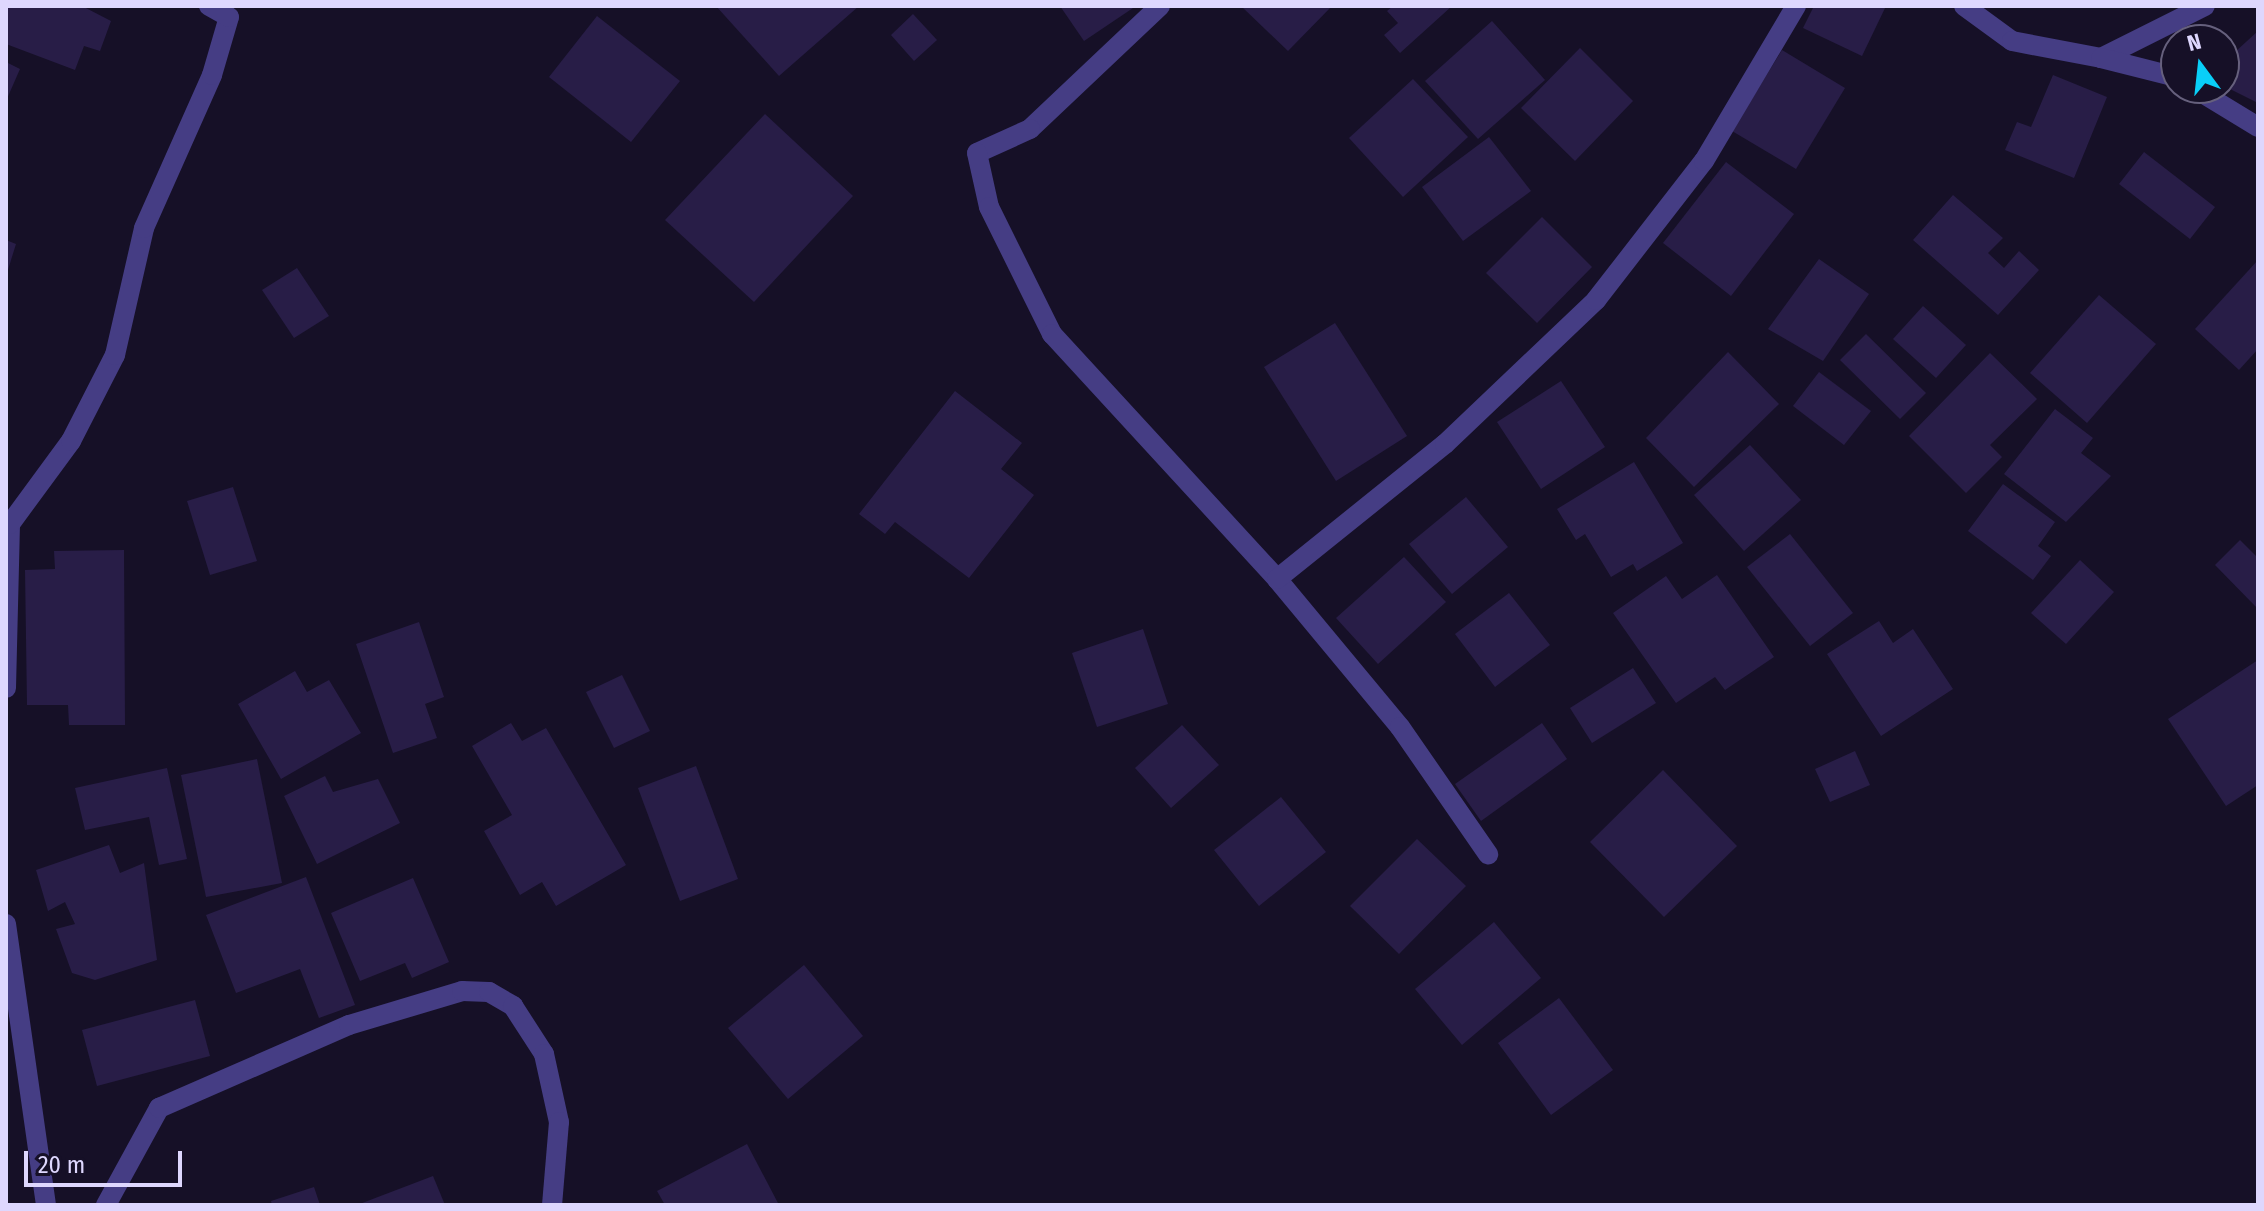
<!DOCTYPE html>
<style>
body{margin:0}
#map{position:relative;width:2264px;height:1211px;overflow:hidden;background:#161027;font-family:"Fira Sans Condensed",sans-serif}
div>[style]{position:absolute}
.building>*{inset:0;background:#281d47}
.minor>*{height:20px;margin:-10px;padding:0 10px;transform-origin:10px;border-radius:10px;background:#453d84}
span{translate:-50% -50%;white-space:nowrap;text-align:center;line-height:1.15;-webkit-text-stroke:8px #161027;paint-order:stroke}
.frame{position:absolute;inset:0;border:8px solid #ded7fe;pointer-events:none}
.north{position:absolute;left:2160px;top:24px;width:80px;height:80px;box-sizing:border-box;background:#161027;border:2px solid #66607d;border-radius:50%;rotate:345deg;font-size:22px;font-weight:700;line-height:32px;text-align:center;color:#ded7fe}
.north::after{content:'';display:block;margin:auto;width:28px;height:36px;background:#09cff8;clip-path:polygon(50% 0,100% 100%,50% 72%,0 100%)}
.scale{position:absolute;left:24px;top:1151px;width:158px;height:36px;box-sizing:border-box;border:4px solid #ded7fe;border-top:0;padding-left:10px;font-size:24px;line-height:28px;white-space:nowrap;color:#ded7fe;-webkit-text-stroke:6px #161027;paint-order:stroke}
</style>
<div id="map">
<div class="building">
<i style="clip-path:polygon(6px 6px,82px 6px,111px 21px,100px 51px,84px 46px,75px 70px,6px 44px)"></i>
<i style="clip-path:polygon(716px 6px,859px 6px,779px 76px)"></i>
<i style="clip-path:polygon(1060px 6px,1136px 6px,1084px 41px)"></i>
<i style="clip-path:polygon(1241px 6px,1332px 6px,1288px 51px)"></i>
<i style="clip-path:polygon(1393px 6px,1452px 6px,1400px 53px,1384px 35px,1398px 23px,1387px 11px)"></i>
<i style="clip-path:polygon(1814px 6px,1886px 6px,1862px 56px,1803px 28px)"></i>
<i style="clip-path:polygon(913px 14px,937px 40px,914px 61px,891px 35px)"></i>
<i style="clip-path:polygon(597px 16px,680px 81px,631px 142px,549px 77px)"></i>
<i style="clip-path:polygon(1492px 21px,1545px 80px,1478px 139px,1425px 81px)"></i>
<i style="clip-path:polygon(2258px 31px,2258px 103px,2224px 86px,2224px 62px)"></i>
<i style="clip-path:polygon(1580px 48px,1633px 101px,1575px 161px,1521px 108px)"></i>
<i style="clip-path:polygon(1782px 50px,1845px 88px,1796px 169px,1732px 131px)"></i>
<i style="clip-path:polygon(6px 62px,20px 69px,6px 101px)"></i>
<i style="clip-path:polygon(2053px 75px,2107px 97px,2074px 178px,2005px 150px,2017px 122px,2031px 127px)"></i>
<i style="clip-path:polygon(1413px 79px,1468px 137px,1403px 197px,1349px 138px)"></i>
<i style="clip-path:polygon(765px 114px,853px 196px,754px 302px,665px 220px)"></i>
<i style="clip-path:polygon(1489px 137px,1531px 191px,1463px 241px,1422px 187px)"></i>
<i style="clip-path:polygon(2144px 152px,2215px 207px,2190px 239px,2119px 184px)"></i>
<i style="clip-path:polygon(1726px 162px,1794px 214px,1731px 296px,1663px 243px)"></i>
<i style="clip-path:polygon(1953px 195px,2003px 238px,1988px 253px,2004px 268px,2019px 251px,2039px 270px,1998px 315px,1913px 240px)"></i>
<i style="clip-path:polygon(1542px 217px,1592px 267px,1537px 323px,1486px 273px)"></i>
<i style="clip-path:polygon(6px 240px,16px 244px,7px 273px,6px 273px)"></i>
<i style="clip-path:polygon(1819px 259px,1869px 294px,1823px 361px,1768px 329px)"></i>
<i style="clip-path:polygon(2258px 260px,2258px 349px,2239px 370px,2195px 329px)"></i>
<i style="clip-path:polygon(297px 268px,329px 316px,294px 338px,262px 290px)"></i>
<i style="clip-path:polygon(2099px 295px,2156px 344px,2087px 423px,2030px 373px)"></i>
<i style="clip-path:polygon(1923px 306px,1966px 345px,1936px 378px,1893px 339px)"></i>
<i style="clip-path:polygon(1335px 323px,1407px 436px,1336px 481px,1264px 367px)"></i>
<i style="clip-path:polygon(1866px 334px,1926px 393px,1900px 419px,1840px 360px)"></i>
<i style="clip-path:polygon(1728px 352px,1779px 404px,1694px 487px,1646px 438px)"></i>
<i style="clip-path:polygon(1990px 353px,2037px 399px,1990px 445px,2002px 457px,1966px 493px,1909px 436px)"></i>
<i style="clip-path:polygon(1819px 372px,1871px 411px,1844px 445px,1793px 406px)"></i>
<i style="clip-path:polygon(1561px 381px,1605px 447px,1541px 489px,1497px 422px)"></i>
<i style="clip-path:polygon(955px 391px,1022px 443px,1001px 469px,1034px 495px,969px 578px,895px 522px,885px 534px,859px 514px)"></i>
<i style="clip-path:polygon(2055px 409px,2093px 438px,2081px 453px,2111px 476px,2066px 522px,2004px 474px)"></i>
<i style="clip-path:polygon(1750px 445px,1801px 500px,1744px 551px,1694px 495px)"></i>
<i style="clip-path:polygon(1634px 462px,1683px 543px,1637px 571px,1633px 564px,1611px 577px,1585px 534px,1576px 540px,1557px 509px)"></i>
<i style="clip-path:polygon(2003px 484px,2055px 522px,2038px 546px,2051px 556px,2033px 580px,1968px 531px)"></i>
<i style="clip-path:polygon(233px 487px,257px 561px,210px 575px,187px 501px)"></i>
<i style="clip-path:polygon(1466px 497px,1508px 547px,1452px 594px,1409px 544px)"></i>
<i style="clip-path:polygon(1790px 534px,1853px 613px,1810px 646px,1747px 567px)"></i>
<i style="clip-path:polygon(2240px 540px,2258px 558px,2258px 609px,2215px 565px)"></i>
<i style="clip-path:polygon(124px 550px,125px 725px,69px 725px,68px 705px,27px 705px,25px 570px,55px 569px,54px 551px)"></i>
<i style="clip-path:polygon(1404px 557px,1446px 602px,1378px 664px,1336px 618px)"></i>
<i style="clip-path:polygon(2080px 560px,2114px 592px,2066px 644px,2031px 613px)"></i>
<i style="clip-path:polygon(1717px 575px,1774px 657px,1725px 690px,1715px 677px,1676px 703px,1613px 613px,1666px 576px,1682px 599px)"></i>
<i style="clip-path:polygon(1509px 593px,1550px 645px,1495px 687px,1455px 634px)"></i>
<i style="clip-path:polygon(1879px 621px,1893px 643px,1913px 629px,1953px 689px,1881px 736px,1827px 654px)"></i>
<i style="clip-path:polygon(419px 622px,444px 697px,425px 704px,437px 738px,393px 753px,356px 644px)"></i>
<i style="clip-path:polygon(1143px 629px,1168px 704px,1097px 727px,1072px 653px)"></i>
<i style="clip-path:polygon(2258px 660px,2258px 785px,2226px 806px,2168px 719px)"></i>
<i style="clip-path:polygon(1633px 668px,1656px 703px,1592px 743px,1570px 708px)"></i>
<i style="clip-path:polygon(295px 671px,307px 692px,329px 680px,361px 733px,281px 779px,238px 704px)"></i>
<i style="clip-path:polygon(622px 675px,650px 731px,614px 748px,586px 692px)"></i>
<i style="clip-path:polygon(511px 723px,522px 741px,546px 728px,626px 865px,556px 906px,542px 882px,520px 895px,484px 831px,512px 815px,472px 746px)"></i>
<i style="clip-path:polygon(1542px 723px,1567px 759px,1481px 821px,1455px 784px)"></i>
<i style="clip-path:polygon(1182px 725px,1219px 765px,1171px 808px,1135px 768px)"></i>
<i style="clip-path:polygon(1855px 751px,1870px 785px,1830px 802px,1815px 769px)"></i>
<i style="clip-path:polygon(257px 759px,282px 883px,206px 897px,181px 775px)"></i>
<i style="clip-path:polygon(696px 766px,738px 879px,680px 901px,638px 788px)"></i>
<i style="clip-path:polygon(167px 768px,187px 859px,159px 865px,149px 817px,85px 830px,75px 788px)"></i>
<i style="clip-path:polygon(1663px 770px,1737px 846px,1664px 917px,1590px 842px)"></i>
<i style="clip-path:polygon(325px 776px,333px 792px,378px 779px,400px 823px,317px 864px,284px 796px)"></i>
<i style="clip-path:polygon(1281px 797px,1326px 852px,1259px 906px,1214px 850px)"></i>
<i style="clip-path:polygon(1417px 839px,1466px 886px,1399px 954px,1350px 906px)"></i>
<i style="clip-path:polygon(109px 845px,120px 873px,144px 863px,157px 960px,95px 980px,72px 973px,56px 929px,75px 924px,65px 902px,48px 911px,36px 870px)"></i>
<i style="clip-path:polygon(306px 877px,355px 1005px,319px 1018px,300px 969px,236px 993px,206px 915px)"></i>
<i style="clip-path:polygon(413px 878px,449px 962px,412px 978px,405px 963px,360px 981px,331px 913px)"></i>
<i style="clip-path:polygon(1494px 922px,1541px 978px,1462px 1045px,1415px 989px)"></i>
<i style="clip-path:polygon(804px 965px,863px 1036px,788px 1099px,728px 1028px)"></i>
<i style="clip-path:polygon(1559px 998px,1613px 1070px,1551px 1115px,1498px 1043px)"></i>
<i style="clip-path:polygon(195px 1000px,210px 1056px,97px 1086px,82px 1030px)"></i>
<i style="clip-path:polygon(747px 1144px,779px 1205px,665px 1205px,657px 1191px)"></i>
<i style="clip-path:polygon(433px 1176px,445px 1205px,357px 1205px)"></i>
<i style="clip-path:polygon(314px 1187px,320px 1205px,272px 1205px,271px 1201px)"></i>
</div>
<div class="minor">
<i style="left:1160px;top:6px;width:179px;rotate:136.6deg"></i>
<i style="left:1030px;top:129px;width:58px;rotate:155.6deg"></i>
<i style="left:977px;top:153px;width:55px;rotate:77.5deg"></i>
<i style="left:989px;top:207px;width:142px;rotate:63.6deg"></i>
<i style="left:1052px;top:334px;width:333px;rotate:47.4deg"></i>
<i style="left:1277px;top:579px;width:192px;rotate:50.3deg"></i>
<i style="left:1400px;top:727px;width:155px;rotate:55.3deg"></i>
<i style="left:1964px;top:6px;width:59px;rotate:36.1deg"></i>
<i style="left:2012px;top:41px;width:91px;rotate:10.8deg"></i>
<i style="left:2101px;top:58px;width:116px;rotate:-26.6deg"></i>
<i style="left:2101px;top:58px;width:77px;rotate:14.2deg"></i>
<i style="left:2194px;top:88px;width:75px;rotate:31.4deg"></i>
<i style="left:1277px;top:579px;width:216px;rotate:-38.8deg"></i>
<i style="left:1445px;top:444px;width:209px;rotate:-43.6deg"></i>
<i style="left:1596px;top:300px;width:176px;rotate:-52.2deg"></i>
<i style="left:1704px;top:161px;width:180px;rotate:-59.3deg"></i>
<i style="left:6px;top:688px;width:164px;rotate:-88.6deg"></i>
<i style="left:10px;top:524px;width:103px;rotate:-53.7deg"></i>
<i style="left:71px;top:441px;width:97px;rotate:-62.9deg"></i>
<i style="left:115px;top:355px;width:130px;rotate:-77.1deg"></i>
<i style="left:144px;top:228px;width:167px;rotate:-66deg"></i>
<i style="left:212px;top:75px;width:60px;rotate:-73.7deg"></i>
<i style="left:229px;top:17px;width:23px;rotate:-151deg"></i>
<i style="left:6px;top:924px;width:284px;rotate:81.9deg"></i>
<i style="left:106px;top:1205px;width:111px;rotate:-61.3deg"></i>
<i style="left:159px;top:1108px;width:207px;rotate:-23.6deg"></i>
<i style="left:349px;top:1025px;width:118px;rotate:-16.7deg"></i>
<i style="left:462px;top:991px;width:27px;rotate:2deg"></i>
<i style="left:489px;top:992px;width:28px;rotate:30deg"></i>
<i style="left:513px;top:1006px;width:57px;rotate:57.1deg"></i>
<i style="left:544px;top:1054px;width:70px;rotate:77.6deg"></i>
<i style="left:559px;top:1122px;width:83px;rotate:94.8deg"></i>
</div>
<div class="frame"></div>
<div class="north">N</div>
<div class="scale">20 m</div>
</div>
